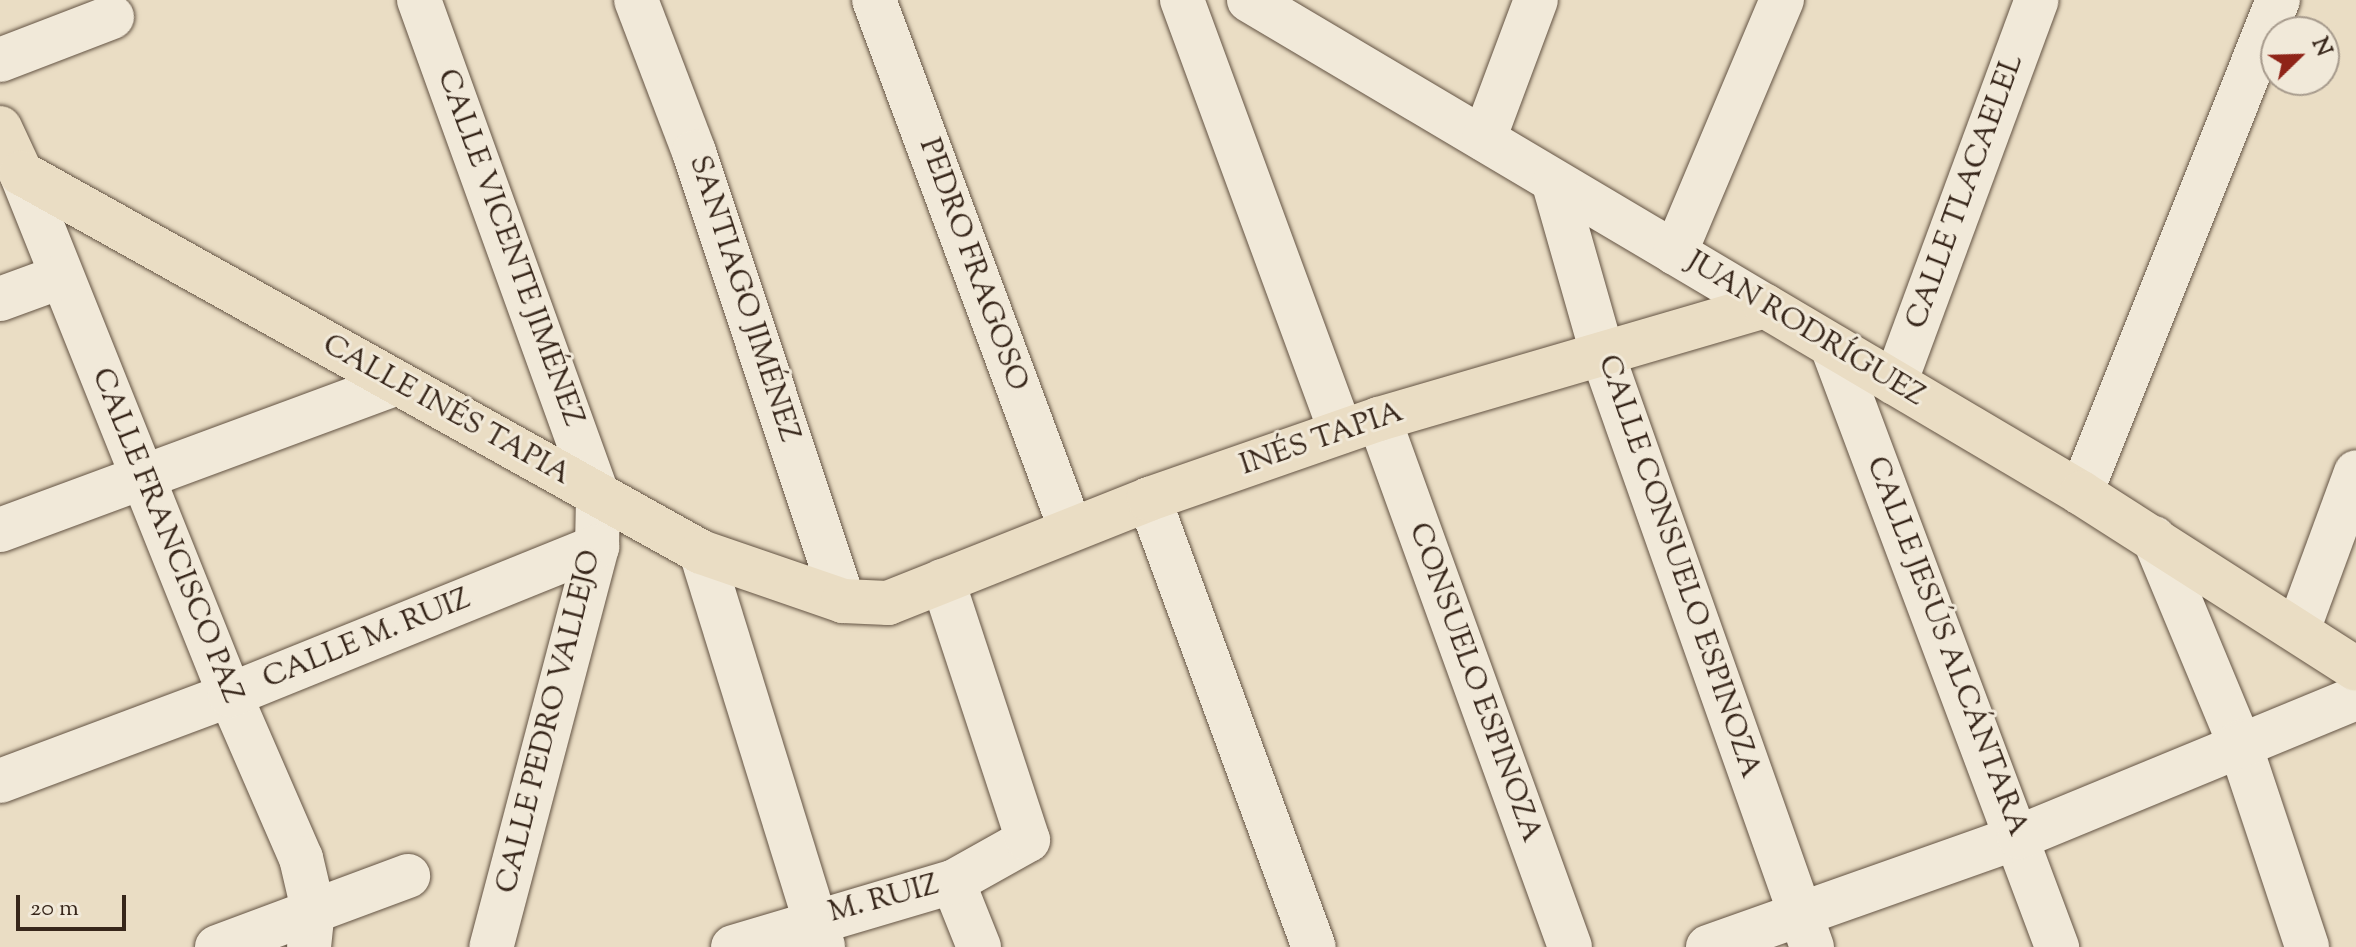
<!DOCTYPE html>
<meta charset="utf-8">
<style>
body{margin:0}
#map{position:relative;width:2356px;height:947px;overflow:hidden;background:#eaddc4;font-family:"Sorts Mill Goudy",serif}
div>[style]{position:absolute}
.roads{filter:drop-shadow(0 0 2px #645444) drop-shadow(0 0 2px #645444)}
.minor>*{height:44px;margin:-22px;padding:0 22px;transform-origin:22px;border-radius:22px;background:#f1e9d9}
.major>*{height:44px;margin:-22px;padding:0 22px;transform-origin:22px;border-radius:22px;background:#eaddc4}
span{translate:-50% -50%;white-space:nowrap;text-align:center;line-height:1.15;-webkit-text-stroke:6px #f1e9d9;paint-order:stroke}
.street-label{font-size:30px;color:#37261a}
.north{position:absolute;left:2260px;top:16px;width:80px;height:80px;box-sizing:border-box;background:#f1e9d9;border:2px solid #a79b8d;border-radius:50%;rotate:67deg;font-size:22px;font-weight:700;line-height:32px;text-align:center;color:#37261a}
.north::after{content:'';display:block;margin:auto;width:28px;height:36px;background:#8f2418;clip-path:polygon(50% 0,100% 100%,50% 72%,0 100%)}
.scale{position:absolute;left:16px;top:895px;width:110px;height:36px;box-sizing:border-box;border:4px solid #37261a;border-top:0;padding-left:10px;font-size:24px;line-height:28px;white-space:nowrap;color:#37261a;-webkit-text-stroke:6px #f1e9d9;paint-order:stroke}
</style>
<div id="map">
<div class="roads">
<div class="minor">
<i style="left:419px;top:0;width:527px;rotate:70.16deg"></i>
<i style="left:598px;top:496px;width:51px;rotate:91.1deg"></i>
<i style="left:597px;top:547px;width:414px;rotate:104.8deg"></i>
<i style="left:636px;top:0;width:163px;rotate:69.1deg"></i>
<i style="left:694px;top:152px;width:473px;rotate:71.6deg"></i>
<i style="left:874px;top:0;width:565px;rotate:69.61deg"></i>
<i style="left:1182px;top:0;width:460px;rotate:69.8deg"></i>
<i style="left:1249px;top:0;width:600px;rotate:30.67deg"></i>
<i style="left:0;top:60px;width:120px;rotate:-21deg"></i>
<i style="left:1484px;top:139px;width:148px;rotate:-69.5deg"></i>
<i style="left:21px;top:173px;width:562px;rotate:68.18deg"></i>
<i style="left:230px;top:695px;width:178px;rotate:66.5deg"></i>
<i style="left:301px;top:858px;width:52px;rotate:76.8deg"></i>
<i style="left:313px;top:909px;width:38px;rotate:96deg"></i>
<i style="left:1554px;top:184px;width:176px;rotate:74.1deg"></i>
<i style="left:1602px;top:353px;width:630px;rotate:70.53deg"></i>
<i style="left:1675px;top:253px;width:275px;rotate:-67.1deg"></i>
<i style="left:0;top:299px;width:64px;rotate:-20.1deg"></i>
<i style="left:1833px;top:349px;width:639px;rotate:69.46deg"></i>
<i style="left:1895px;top:383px;width:408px;rotate:-69.7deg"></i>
<i style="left:1379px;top:419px;width:561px;rotate:70.11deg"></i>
<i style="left:2081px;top:493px;width:531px;rotate:-68.22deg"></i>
<i style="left:1149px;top:499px;width:477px;rotate:69.8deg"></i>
<i style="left:0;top:530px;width:424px;rotate:-20.3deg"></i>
<i style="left:2154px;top:538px;width:221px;rotate:67.4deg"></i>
<i style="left:2239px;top:742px;width:216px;rotate:71.6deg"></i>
<i style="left:701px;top:552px;width:413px;rotate:72.8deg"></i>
<i style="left:2298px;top:630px;width:168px;rotate:-69.8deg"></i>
<i style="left:0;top:781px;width:246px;rotate:-20.5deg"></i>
<i style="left:230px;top:695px;width:396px;rotate:-22deg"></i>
<i style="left:953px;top:882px;width:70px;rotate:68.2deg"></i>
<i style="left:217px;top:947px;width:204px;rotate:-20.4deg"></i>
<i style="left:733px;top:947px;width:229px;rotate:-16.5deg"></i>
<i style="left:953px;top:882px;width:86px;rotate:-29.2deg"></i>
<i style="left:1028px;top:840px;width:273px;rotate:-108.2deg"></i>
<i style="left:1708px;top:947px;width:330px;rotate:-19.5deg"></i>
<i style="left:2019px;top:837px;width:365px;rotate:-22.4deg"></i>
</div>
<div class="major">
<i style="left:0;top:128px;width:50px;rotate:65deg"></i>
<i style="left:21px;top:173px;width:778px;rotate:29.13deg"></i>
<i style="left:701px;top:552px;width:150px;rotate:19deg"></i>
<i style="left:843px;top:601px;width:45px;rotate:2.5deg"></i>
<i style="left:888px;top:603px;width:281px;rotate:-21.7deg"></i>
<i style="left:1149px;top:499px;width:244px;rotate:-19.2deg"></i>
<i style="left:1379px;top:419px;width:402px;rotate:-16.3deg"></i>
<i style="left:1765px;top:306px;width:367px;rotate:30.6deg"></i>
<i style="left:2081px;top:493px;width:326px;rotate:32.6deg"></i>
</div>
</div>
<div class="street-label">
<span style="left:1966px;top:192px;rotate:-70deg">CALLE TLACAELEL</span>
<span style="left:509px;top:248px;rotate:70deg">CALLE VICENTE JIMÉNEZ</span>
<span style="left:972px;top:265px;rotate:70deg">PEDRO FRAGOSO</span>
<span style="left:743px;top:299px;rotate:72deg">SANTIAGO JIMÉNEZ</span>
<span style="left:1805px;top:330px;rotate:31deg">JUAN RODRÍGUEZ</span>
<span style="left:446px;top:411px;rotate:29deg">CALLE INÉS TAPIA</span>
<span style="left:1322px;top:440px;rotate:-19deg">INÉS TAPIA</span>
<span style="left:166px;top:536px;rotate:68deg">CALLE FRANCISCO PAZ</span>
<span style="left:1678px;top:567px;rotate:71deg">CALLE CONSUELO ESPINOZA</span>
<span style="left:367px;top:640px;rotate:-22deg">CALLE M. RUIZ</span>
<span style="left:1946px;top:647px;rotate:69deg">CALLE JESÚS ALCÁNTARA</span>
<span style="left:1474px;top:683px;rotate:70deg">CONSUELO ESPINOZA</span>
<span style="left:550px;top:722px;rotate:-76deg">CALLE PEDRO VALLEJO</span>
<span style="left:884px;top:900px;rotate:-15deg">M. RUIZ</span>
</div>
<div class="north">N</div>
<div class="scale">20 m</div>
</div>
